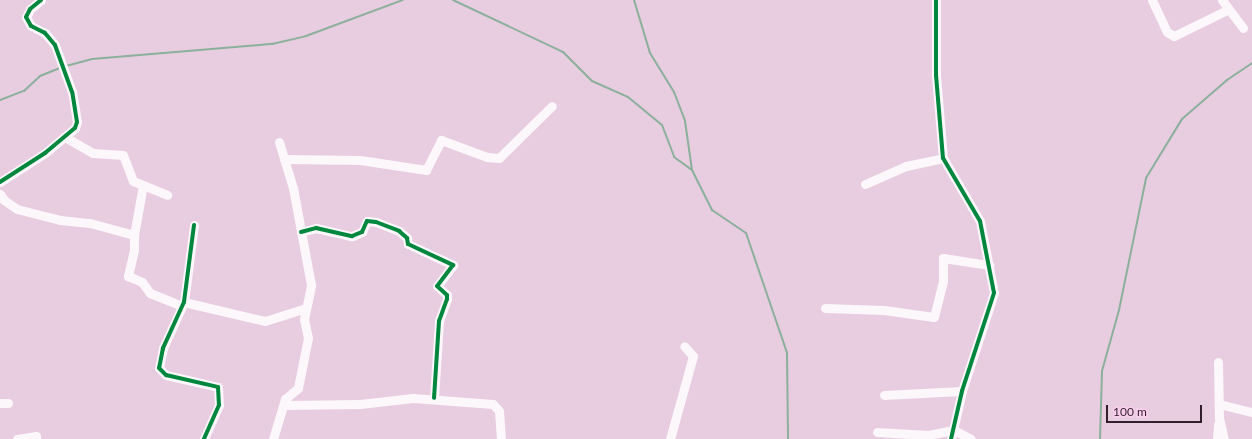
<!DOCTYPE html>
<style>
body{margin:0}
#map{position:relative;width:1252px;height:439px;overflow:hidden;background:#e8cce0;font-family:Lato,sans-serif}
div>[style]{position:absolute}
.stream>*{height:2px;margin:-1px;padding:0 1px;transform-origin:1px;border-radius:1px;background:#8bb09b}
.minor>*{height:9px;margin:-4.5px;padding:0 4.5px;transform-origin:4.5px;border-radius:4.5px;background:#fcf7fa}
.cycleway>*{height:4px;margin:-2px;padding:0 2px;transform-origin:2px;border-radius:2px;background:#00873e}
span{translate:-50% -50%;white-space:nowrap;text-align:center;line-height:1.15;-webkit-text-stroke:3px #fbd0ef;paint-order:stroke}
.scale{position:absolute;left:1106px;top:405px;width:96px;height:18px;box-sizing:border-box;border:2px solid #321e2d;border-top:0;padding-left:5px;font-size:12px;line-height:14px;white-space:nowrap;color:#321e2d;-webkit-text-stroke:3px #fbd0ef;paint-order:stroke}
</style>
<div id="map">
<div class="stream">
<i style="left:453px;top:0;width:122px;rotate:25.3deg"></i>
<i style="left:563px;top:52px;width:41px;rotate:45deg"></i>
<i style="left:592px;top:81px;width:39px;rotate:24deg"></i>
<i style="left:628px;top:97px;width:44px;rotate:39.5deg"></i>
<i style="left:662px;top:125px;width:34px;rotate:69deg"></i>
<i style="left:674px;top:157px;width:22px;rotate:36deg"></i>
<i style="left:634px;top:0;width:55px;rotate:73.2deg"></i>
<i style="left:650px;top:53px;width:46px;rotate:58.4deg"></i>
<i style="left:674px;top:92px;width:31px;rotate:69deg"></i>
<i style="left:685px;top:121px;width:49px;rotate:81.9deg"></i>
<i style="left:692px;top:170px;width:45px;rotate:63.4deg"></i>
<i style="left:712px;top:210px;width:41px;rotate:34.1deg"></i>
<i style="left:746px;top:233px;width:127px;rotate:71.1deg"></i>
<i style="left:787px;top:353px;width:86px;rotate:89.3deg"></i>
<i style="left:66px;top:66px;width:27px;rotate:-15deg"></i>
<i style="left:92px;top:59px;width:181px;rotate:-4.8deg"></i>
<i style="left:272px;top:44px;width:35px;rotate:-13deg"></i>
<i style="left:306px;top:36px;width:103px;rotate:-20.4deg"></i>
<i style="left:0;top:100px;width:26px;rotate:-21deg"></i>
<i style="left:24px;top:91px;width:22px;rotate:-43deg"></i>
<i style="left:40px;top:76px;width:22px;rotate:-22deg"></i>
<i style="left:1100px;top:439px;width:68px;rotate:-88.3deg"></i>
<i style="left:1102px;top:371px;width:63px;rotate:-74.4deg"></i>
<i style="left:1119px;top:310px;width:135px;rotate:-78.4deg"></i>
<i style="left:1146px;top:178px;width:69px;rotate:-58.6deg"></i>
<i style="left:1182px;top:119px;width:60px;rotate:-40.9deg"></i>
<i style="left:1227px;top:80px;width:30px;rotate:-34deg"></i>
</div>
<div class="minor">
<i style="left:936px;top:0;width:75px;rotate:90deg"></i>
<i style="left:936px;top:75px;width:83px;rotate:85.2deg"></i>
<i style="left:943px;top:158px;width:73px;rotate:59.6deg"></i>
<i style="left:980px;top:221px;width:73px;rotate:79deg"></i>
<i style="left:994px;top:293px;width:103px;rotate:108.1deg"></i>
<i style="left:962px;top:391px;width:49px;rotate:102.9deg"></i>
<i style="left:1152px;top:0;width:35px;rotate:65deg"></i>
<i style="left:1167px;top:32px;width:8px;rotate:30deg"></i>
<i style="left:1174px;top:36px;width:59px;rotate:-26.1deg"></i>
<i style="left:1222px;top:0;width:35px;rotate:53deg"></i>
<i style="left:65px;top:137px;width:32px;rotate:30deg"></i>
<i style="left:93px;top:153px;width:30px;rotate:4deg"></i>
<i style="left:123px;top:155px;width:28px;rotate:69deg"></i>
<i style="left:133px;top:181px;width:37px;rotate:22deg"></i>
<i style="left:284px;top:159px;width:76px;rotate:0.8deg"></i>
<i style="left:360px;top:160px;width:67px;rotate:8.6deg"></i>
<i style="left:426px;top:170px;width:34px;rotate:-63deg"></i>
<i style="left:441px;top:140px;width:49px;rotate:20.3deg"></i>
<i style="left:487px;top:157px;width:12px;rotate:5deg"></i>
<i style="left:499px;top:158px;width:74px;rotate:-44.5deg"></i>
<i style="left:0;top:182px;width:54px;rotate:-32.8deg"></i>
<i style="left:45px;top:153px;width:39px;rotate:-40deg"></i>
<i style="left:75px;top:128px;width:6px;rotate:-72deg"></i>
<i style="left:77px;top:122px;width:30px;rotate:-99deg"></i>
<i style="left:72px;top:92px;width:50px;rotate:-109.9deg"></i>
<i style="left:55px;top:45px;width:16px;rotate:-130deg"></i>
<i style="left:45px;top:33px;width:16px;rotate:-153deg"></i>
<i style="left:31px;top:26px;width:10px;rotate:-119deg"></i>
<i style="left:26px;top:17px;width:9px;rotate:-63deg"></i>
<i style="left:30px;top:9px;width:14px;rotate:-39deg"></i>
<i style="left:865px;top:184px;width:45px;rotate:-23.7deg"></i>
<i style="left:906px;top:166px;width:38px;rotate:-12deg"></i>
<i style="left:0;top:194px;width:7px;rotate:56deg"></i>
<i style="left:4px;top:200px;width:16px;rotate:35deg"></i>
<i style="left:17px;top:209px;width:44px;rotate:14.3deg"></i>
<i style="left:60px;top:220px;width:30px;rotate:6deg"></i>
<i style="left:90px;top:223px;width:46px;rotate:15.3deg"></i>
<i style="left:134px;top:235px;width:51px;rotate:-79.8deg"></i>
<i style="left:194px;top:225px;width:78px;rotate:97.4deg"></i>
<i style="left:184px;top:302px;width:51px;rotate:114.5deg"></i>
<i style="left:163px;top:348px;width:20px;rotate:101deg"></i>
<i style="left:159px;top:368px;width:10px;rotate:45deg"></i>
<i style="left:166px;top:375px;width:53px;rotate:13deg"></i>
<i style="left:218px;top:387px;width:18px;rotate:87deg"></i>
<i style="left:219px;top:405px;width:37px;rotate:114deg"></i>
<i style="left:301px;top:232px;width:16px;rotate:-15deg"></i>
<i style="left:316px;top:228px;width:37px;rotate:13deg"></i>
<i style="left:352px;top:236px;width:11px;rotate:-22deg"></i>
<i style="left:362px;top:232px;width:12px;rotate:-66deg"></i>
<i style="left:367px;top:221px;width:9px;rotate:6deg"></i>
<i style="left:376px;top:222px;width:25px;rotate:21deg"></i>
<i style="left:399px;top:231px;width:11px;rotate:41deg"></i>
<i style="left:407px;top:238px;width:6px;rotate:81deg"></i>
<i style="left:408px;top:244px;width:50px;rotate:25deg"></i>
<i style="left:453px;top:265px;width:26px;rotate:127deg"></i>
<i style="left:437px;top:286px;width:13px;rotate:42deg"></i>
<i style="left:447px;top:295px;width:4px;rotate:90deg"></i>
<i style="left:447px;top:299px;width:23px;rotate:110deg"></i>
<i style="left:439px;top:321px;width:77px;rotate:93.7deg"></i>
<i style="left:134px;top:235px;width:15px;rotate:90deg"></i>
<i style="left:134px;top:250px;width:27px;rotate:103deg"></i>
<i style="left:128px;top:276px;width:15px;rotate:23deg"></i>
<i style="left:142px;top:282px;width:14px;rotate:54deg"></i>
<i style="left:150px;top:293px;width:35px;rotate:22deg"></i>
<i style="left:184px;top:302px;width:83px;rotate:13.2deg"></i>
<i style="left:265px;top:321px;width:43px;rotate:-17.6deg"></i>
<i style="left:825px;top:308px;width:59px;rotate:1.9deg"></i>
<i style="left:884px;top:310px;width:50px;rotate:8deg"></i>
<i style="left:934px;top:317px;width:37px;rotate:-76deg"></i>
<i style="left:943px;top:281px;width:23px;rotate:-90deg"></i>
<i style="left:943px;top:258px;width:47px;rotate:8.7deg"></i>
<i style="left:1218px;top:362px;width:56px;rotate:89deg"></i>
<i style="left:1219px;top:418px;width:22px;rotate:77deg"></i>
<i style="left:884px;top:395px;width:78px;rotate:-2.9deg"></i>
<i style="left:0;top:403px;width:8px"></i>
<i style="left:1219px;top:404px;width:34px;rotate:14deg"></i>
<i style="left:284px;top:405px;width:76px;rotate:-0.8deg"></i>
<i style="left:360px;top:404px;width:53px;rotate:-6.5deg"></i>
<i style="left:413px;top:398px;width:80px;rotate:4.3deg"></i>
<i style="left:493px;top:404px;width:9px;rotate:49deg"></i>
<i style="left:499px;top:411px;width:28px;rotate:86deg"></i>
<i style="left:877px;top:432px;width:51px;rotate:3.4deg"></i>
<i style="left:928px;top:435px;width:26px;rotate:-11deg"></i>
<i style="left:954px;top:430px;width:19px;rotate:28deg"></i>
<i style="left:17px;top:439px;width:19px;rotate:-9deg"></i>
<i style="left:36px;top:436px;width:3px;rotate:90deg"></i>
<i style="left:273px;top:439px;width:42px;rotate:-73.3deg"></i>
<i style="left:285px;top:399px;width:17px;rotate:-40deg"></i>
<i style="left:298px;top:388px;width:51px;rotate:-78.7deg"></i>
<i style="left:308px;top:338px;width:19px;rotate:-102deg"></i>
<i style="left:304px;top:319px;width:35px;rotate:-78deg"></i>
<i style="left:311px;top:285px;width:99px;rotate:-100.5deg"></i>
<i style="left:293px;top:188px;width:48px;rotate:-106.9deg"></i>
<i style="left:670px;top:439px;width:86px;rotate:-74.5deg"></i>
<i style="left:693px;top:356px;width:13px;rotate:-132deg"></i>
<i style="left:1217px;top:439px;width:15px;rotate:-86deg"></i>
</div>
<div class="cycleway">
<i style="left:936px;top:0;width:75px;rotate:90deg"></i>
<i style="left:936px;top:75px;width:83px;rotate:85.2deg"></i>
<i style="left:943px;top:158px;width:73px;rotate:59.6deg"></i>
<i style="left:980px;top:221px;width:73px;rotate:79deg"></i>
<i style="left:994px;top:293px;width:103px;rotate:108.1deg"></i>
<i style="left:962px;top:391px;width:49px;rotate:102.9deg"></i>
<i style="left:0;top:182px;width:54px;rotate:-32.8deg"></i>
<i style="left:45px;top:153px;width:39px;rotate:-40deg"></i>
<i style="left:75px;top:128px;width:6px;rotate:-72deg"></i>
<i style="left:77px;top:122px;width:30px;rotate:-99deg"></i>
<i style="left:72px;top:92px;width:50px;rotate:-109.9deg"></i>
<i style="left:55px;top:45px;width:16px;rotate:-130deg"></i>
<i style="left:45px;top:33px;width:16px;rotate:-153deg"></i>
<i style="left:31px;top:26px;width:10px;rotate:-119deg"></i>
<i style="left:26px;top:17px;width:9px;rotate:-63deg"></i>
<i style="left:30px;top:9px;width:14px;rotate:-39deg"></i>
<i style="left:194px;top:225px;width:78px;rotate:97.4deg"></i>
<i style="left:184px;top:302px;width:51px;rotate:114.5deg"></i>
<i style="left:163px;top:348px;width:20px;rotate:101deg"></i>
<i style="left:159px;top:368px;width:10px;rotate:45deg"></i>
<i style="left:166px;top:375px;width:53px;rotate:13deg"></i>
<i style="left:218px;top:387px;width:18px;rotate:87deg"></i>
<i style="left:219px;top:405px;width:37px;rotate:114deg"></i>
<i style="left:301px;top:232px;width:16px;rotate:-15deg"></i>
<i style="left:316px;top:228px;width:37px;rotate:13deg"></i>
<i style="left:352px;top:236px;width:11px;rotate:-22deg"></i>
<i style="left:362px;top:232px;width:12px;rotate:-66deg"></i>
<i style="left:367px;top:221px;width:9px;rotate:6deg"></i>
<i style="left:376px;top:222px;width:25px;rotate:21deg"></i>
<i style="left:399px;top:231px;width:11px;rotate:41deg"></i>
<i style="left:407px;top:238px;width:6px;rotate:81deg"></i>
<i style="left:408px;top:244px;width:50px;rotate:25deg"></i>
<i style="left:453px;top:265px;width:26px;rotate:127deg"></i>
<i style="left:437px;top:286px;width:13px;rotate:42deg"></i>
<i style="left:447px;top:295px;width:4px;rotate:90deg"></i>
<i style="left:447px;top:299px;width:23px;rotate:110deg"></i>
<i style="left:439px;top:321px;width:77px;rotate:93.7deg"></i>
</div>
<div class="scale">100 m</div>
</div>
